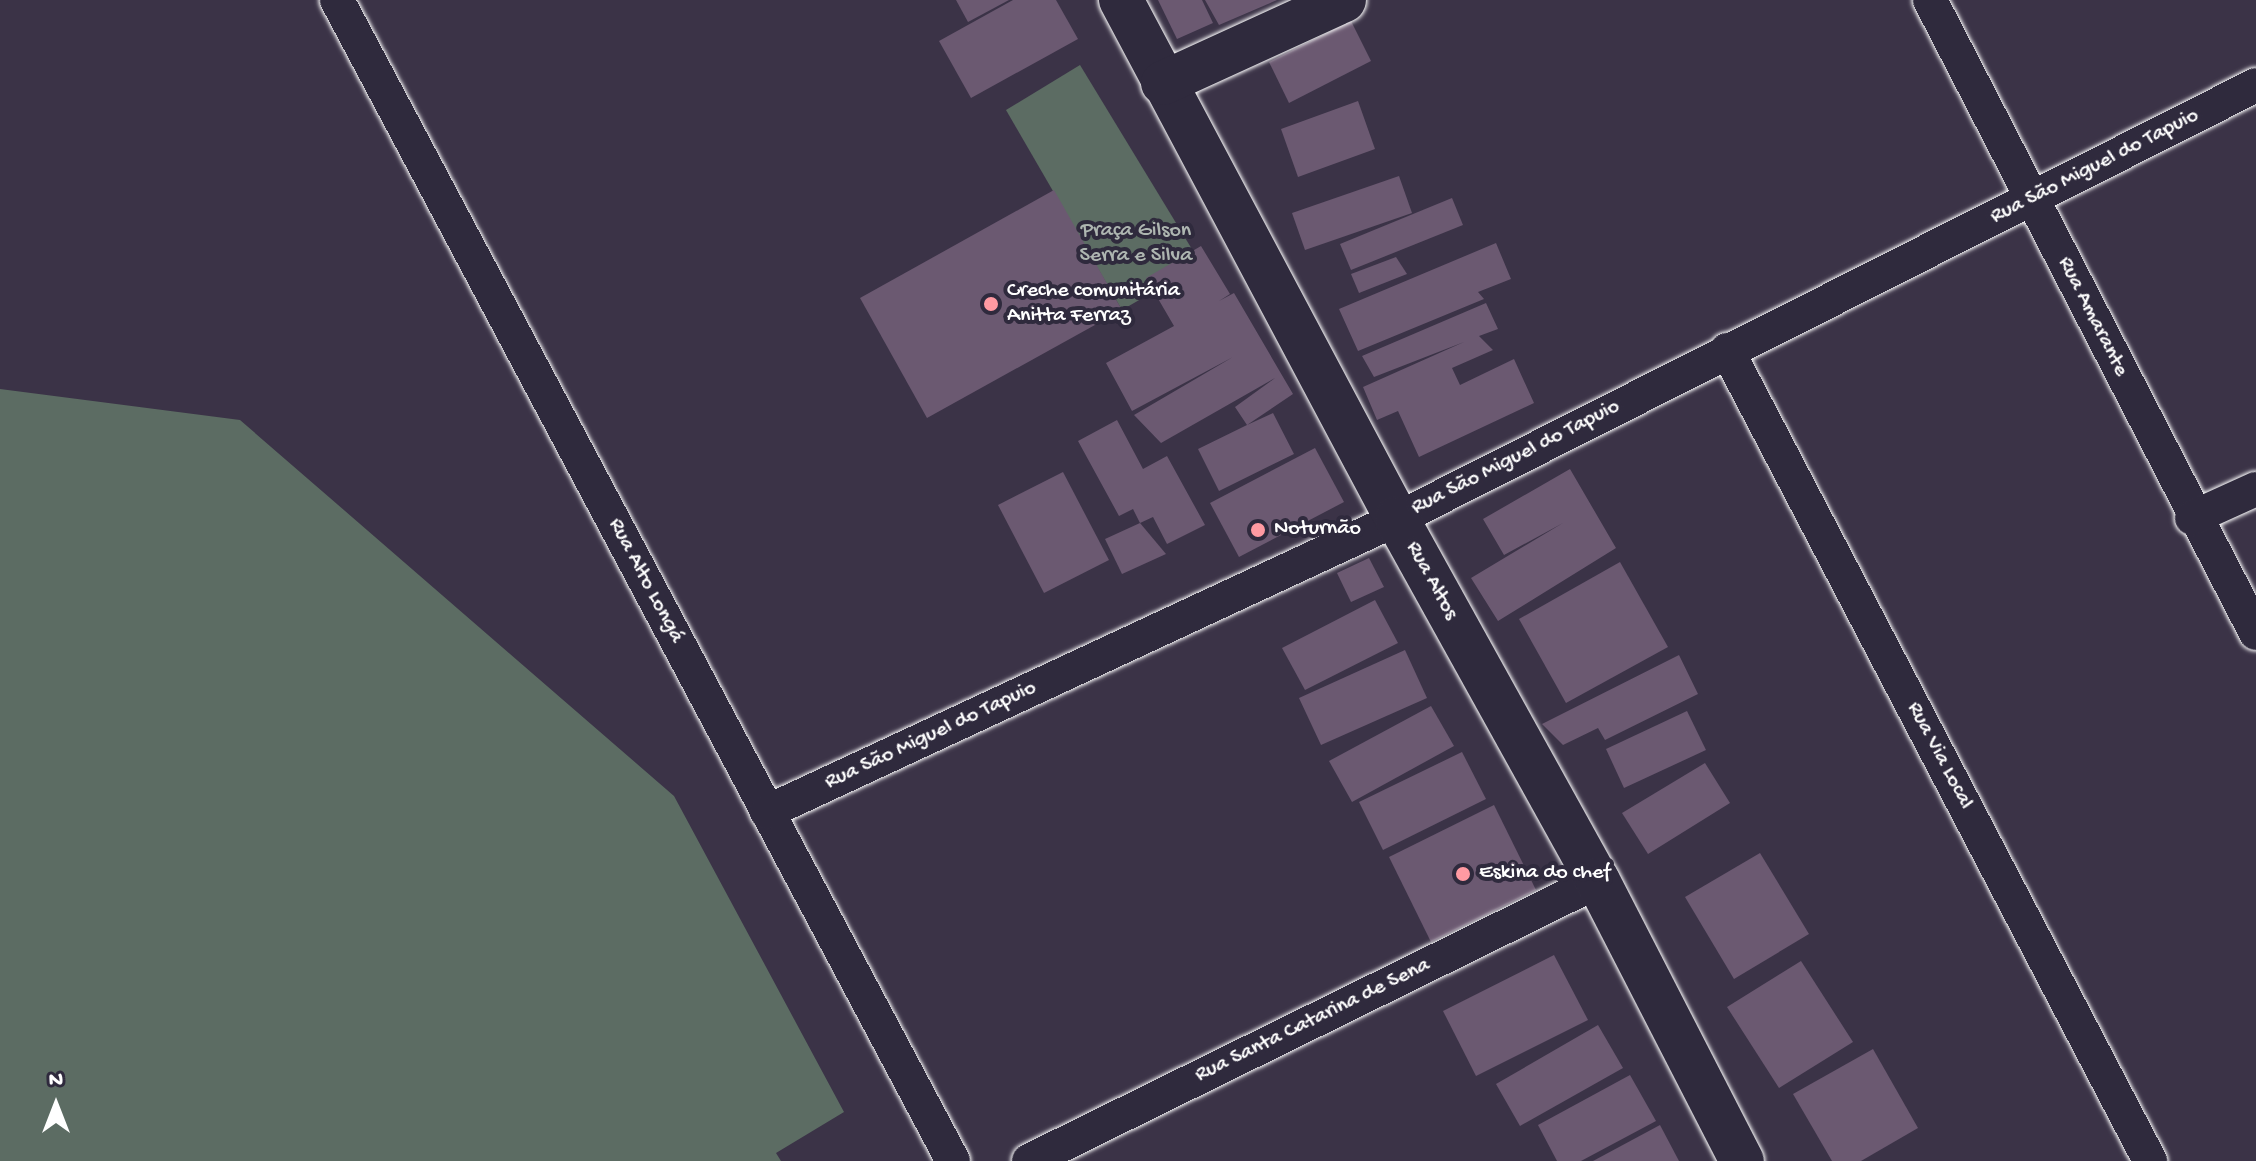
<!DOCTYPE html>
<meta charset="utf-8">
<style>
body{margin:0}
#map{position:relative;width:2256px;height:1161px;overflow:hidden;background:#3b3347;font-family:"Gochi Hand",sans-serif}
div>[style]{position:absolute}
.green>*{inset:0;background:#5c6c63}
.building>*{inset:0;background:#6b5971}
.roads{filter:drop-shadow(0 0 2px #fff) drop-shadow(0 0 2px #fff)}
.minor>*{height:34px;margin:-17px;padding:0 17px;transform-origin:17px;border-radius:17px;background:#2f2a3d}
.tertiary>*{height:44px;margin:-22px;padding:0 22px;transform-origin:22px;border-radius:22px;background:#2f2a3d}
.dots>*{width:22px;height:22px;translate:-50% -50%;box-sizing:border-box;border:4px solid #2f2a3d;border-radius:50%}
span{translate:-50% -50%;white-space:nowrap;text-align:center;line-height:1.15;-webkit-text-stroke:8px #2f2a3d;paint-order:stroke}
.street-label{font-size:22px;color:#fff}
.park-label{font-size:22px;color:#aeb6b1}
.poi-label{font-size:22px;color:#fff}
.left{translate:0 -50%;text-align:left}
.north{position:absolute;left:16px;top:1065px;width:80px;height:80px;-webkit-text-stroke:6px #2f2a3d;paint-order:stroke;rotate:0deg;font-size:22px;font-weight:700;line-height:32px;text-align:center;color:#fff}
.north::after{content:'';display:block;margin:auto;width:28px;height:36px;background:#fff;clip-path:polygon(50% 0,100% 100%,50% 72%,0 100%)}
</style>
<div id="map">
<div class="green">
<i style="clip-path:polygon(1080px 65px,1201px 264px,1122px 310px,1006px 110px)"></i>
<i style="clip-path:polygon(0 389px,240px 420px,674px 796px,844px 1112px,776px 1153px,781px 1161px,0 1161px)"></i>
</div>
<div class="building">
<i style="clip-path:polygon(956px 0,1009px 0,968px 22px)"></i>
<i style="clip-path:polygon(1013px 0,1056px 0,1078px 39px,971px 98px,939px 41px)"></i>
<i style="clip-path:polygon(1158px 0,1202px 0,1213px 23px,1177px 39px)"></i>
<i style="clip-path:polygon(1205px 0,1277px 0,1219px 25px)"></i>
<i style="clip-path:polygon(1351px 21px,1371px 61px,1289px 103px,1269px 62px)"></i>
<i style="clip-path:polygon(1358px 101px,1375px 149px,1298px 177px,1281px 129px)"></i>
<i style="clip-path:polygon(1399px 176px,1412px 213px,1305px 250px,1292px 213px)"></i>
<i style="clip-path:polygon(1054px 190px,1122px 310px,927px 418px,860px 298px)"></i>
<i style="clip-path:polygon(1452px 198px,1463px 225px,1351px 270px,1340px 244px)"></i>
<i style="clip-path:polygon(1496px 243px,1511px 279px,1478px 292px,1484px 299px,1358px 351px,1339px 309px)"></i>
<i style="clip-path:polygon(1201px 246px,1230px 294px,1219px 301px,1234px 293px,1293px 394px,1247px 425px,1273px 413px,1294px 454px,1219px 491px,1198px 449px,1247px 425px,1235px 407px,1275px 378px,1161px 443px,1134px 415px,1233px 357px,1132px 411px,1106px 363px,1174px 326px,1146px 278px)"></i>
<i style="clip-path:polygon(1396px 257px,1407px 274px,1359px 293px,1351px 274px)"></i>
<i style="clip-path:polygon(1486px 303px,1498px 329px,1479px 336px,1493px 350px,1452px 368px,1460px 385px,1514px 359px,1534px 403px,1419px 457px,1398px 411px,1377px 420px,1363px 387px,1464px 342px,1374px 377px,1362px 356px)"></i>
<i style="clip-path:polygon(1117px 420px,1143px 469px,1167px 456px,1205px 525px,1167px 544px,1153px 517px,1140px 523px,1133px 509px,1119px 516px,1078px 441px)"></i>
<i style="clip-path:polygon(1315px 448px,1344px 502px,1239px 557px,1210px 503px)"></i>
<i style="clip-path:polygon(1570px 469px,1616px 548px,1498px 621px,1471px 578px,1563px 523px,1504px 555px,1483px 519px)"></i>
<i style="clip-path:polygon(1063px 472px,1109px 560px,1044px 593px,998px 505px)"></i>
<i style="clip-path:polygon(1140px 523px,1166px 554px,1122px 574px,1105px 539px)"></i>
<i style="clip-path:polygon(1369px 558px,1384px 587px,1351px 602px,1337px 573px)"></i>
<i style="clip-path:polygon(1620px 562px,1668px 647px,1566px 703px,1519px 619px)"></i>
<i style="clip-path:polygon(1375px 600px,1398px 643px,1305px 690px,1282px 648px)"></i>
<i style="clip-path:polygon(1405px 650px,1427px 698px,1321px 745px,1299px 698px)"></i>
<i style="clip-path:polygon(1679px 655px,1698px 694px,1605px 740px,1598px 728px,1563px 745px,1542px 724px)"></i>
<i style="clip-path:polygon(1431px 706px,1454px 746px,1352px 802px,1329px 761px)"></i>
<i style="clip-path:polygon(1687px 711px,1706px 750px,1624px 788px,1606px 749px)"></i>
<i style="clip-path:polygon(1462px 752px,1486px 799px,1383px 850px,1359px 802px)"></i>
<i style="clip-path:polygon(1705px 763px,1730px 803px,1648px 854px,1622px 813px)"></i>
<i style="clip-path:polygon(1494px 805px,1536px 890px,1431px 942px,1389px 857px)"></i>
<i style="clip-path:polygon(1760px 853px,1809px 934px,1734px 979px,1685px 897px)"></i>
<i style="clip-path:polygon(1554px 955px,1588px 1020px,1476px 1076px,1443px 1011px)"></i>
<i style="clip-path:polygon(1801px 961px,1853px 1042px,1779px 1088px,1727px 1007px)"></i>
<i style="clip-path:polygon(1598px 1025px,1623px 1068px,1520px 1126px,1496px 1084px)"></i>
<i style="clip-path:polygon(1873px 1049px,1918px 1128px,1861px 1161px,1832px 1161px,1793px 1094px)"></i>
<i style="clip-path:polygon(1630px 1075px,1656px 1121px,1581px 1161px,1557px 1161px,1538px 1125px)"></i>
<i style="clip-path:polygon(1660px 1125px,1679px 1161px,1593px 1161px)"></i>
</div>
<div class="roads">
<div class="minor">
<i style="left:337px;top:0;width:1314px;rotate:62.05deg"></i>
<i style="left:1930px;top:0;width:712px;rotate:62.75deg"></i>
<i style="left:1727px;top:350px;width:915px;rotate:62.45deg"></i>
<i style="left:2192px;top:518px;width:70px;rotate:-24.4deg"></i>
<i style="left:767px;top:812px;width:695px;rotate:-24.94deg"></i>
<i style="left:1397px;top:519px;width:962px;rotate:-26.8deg"></i>
<i style="left:1029px;top:1161px;width:634px;rotate:-26.2deg"></i>
</div>
<div class="tertiary">
<i style="left:1121px;top:0;width:588px;rotate:62deg"></i>
<i style="left:1397px;top:519px;width:414px;rotate:61deg"></i>
<i style="left:1598px;top:881px;width:315px;rotate:62.8deg"></i>
<i style="left:1163px;top:83px;width:199px;rotate:-24.6deg"></i>
</div>
</div>
<div class="dots">
<i style="left:991px;top:304px;background:#ff9aa2"></i>
<i style="left:1258px;top:530px;background:#ff9aa2"></i>
<i style="left:1463px;top:874px;background:#ff9aa2"></i>
</div>
<div class="street-label">
<span style="left:2095px;top:167px;rotate:-27deg">Rua São Miguel do Tapuio</span>
<span style="left:2092px;top:317px;rotate:63deg">Rua Amarante</span>
<span style="left:1516px;top:458px;rotate:-27deg">Rua São Miguel do Tapuio</span>
<span style="left:645px;top:581px;rotate:62deg">Rua Alto Longá</span>
<span style="left:1431px;top:581px;rotate:61deg">Rua Altos</span>
<span style="left:931px;top:736px;rotate:-25deg">Rua São Miguel do Tapuio</span>
<span style="left:1939px;top:756px;rotate:62deg">Rua Via Local</span>
<span style="left:1313px;top:1021px;rotate:-26deg">Rua Santa Catarina de Sena</span>
</div>
<div class="park-label">
<span style="left:1136px;top:244px">Praça Gilson<br>Serra e Silva</span>
</div>
<div class="poi-label">
<span class="left" style="left:1007px;top:304px">Creche comunitária<br>Anitta Ferraz</span>
<span class="left" style="left:1274px;top:530px">Noturnão</span>
<span class="left" style="left:1479px;top:874px">Eskina do chef</span>
</div>
<div class="north">N</div>
</div>
